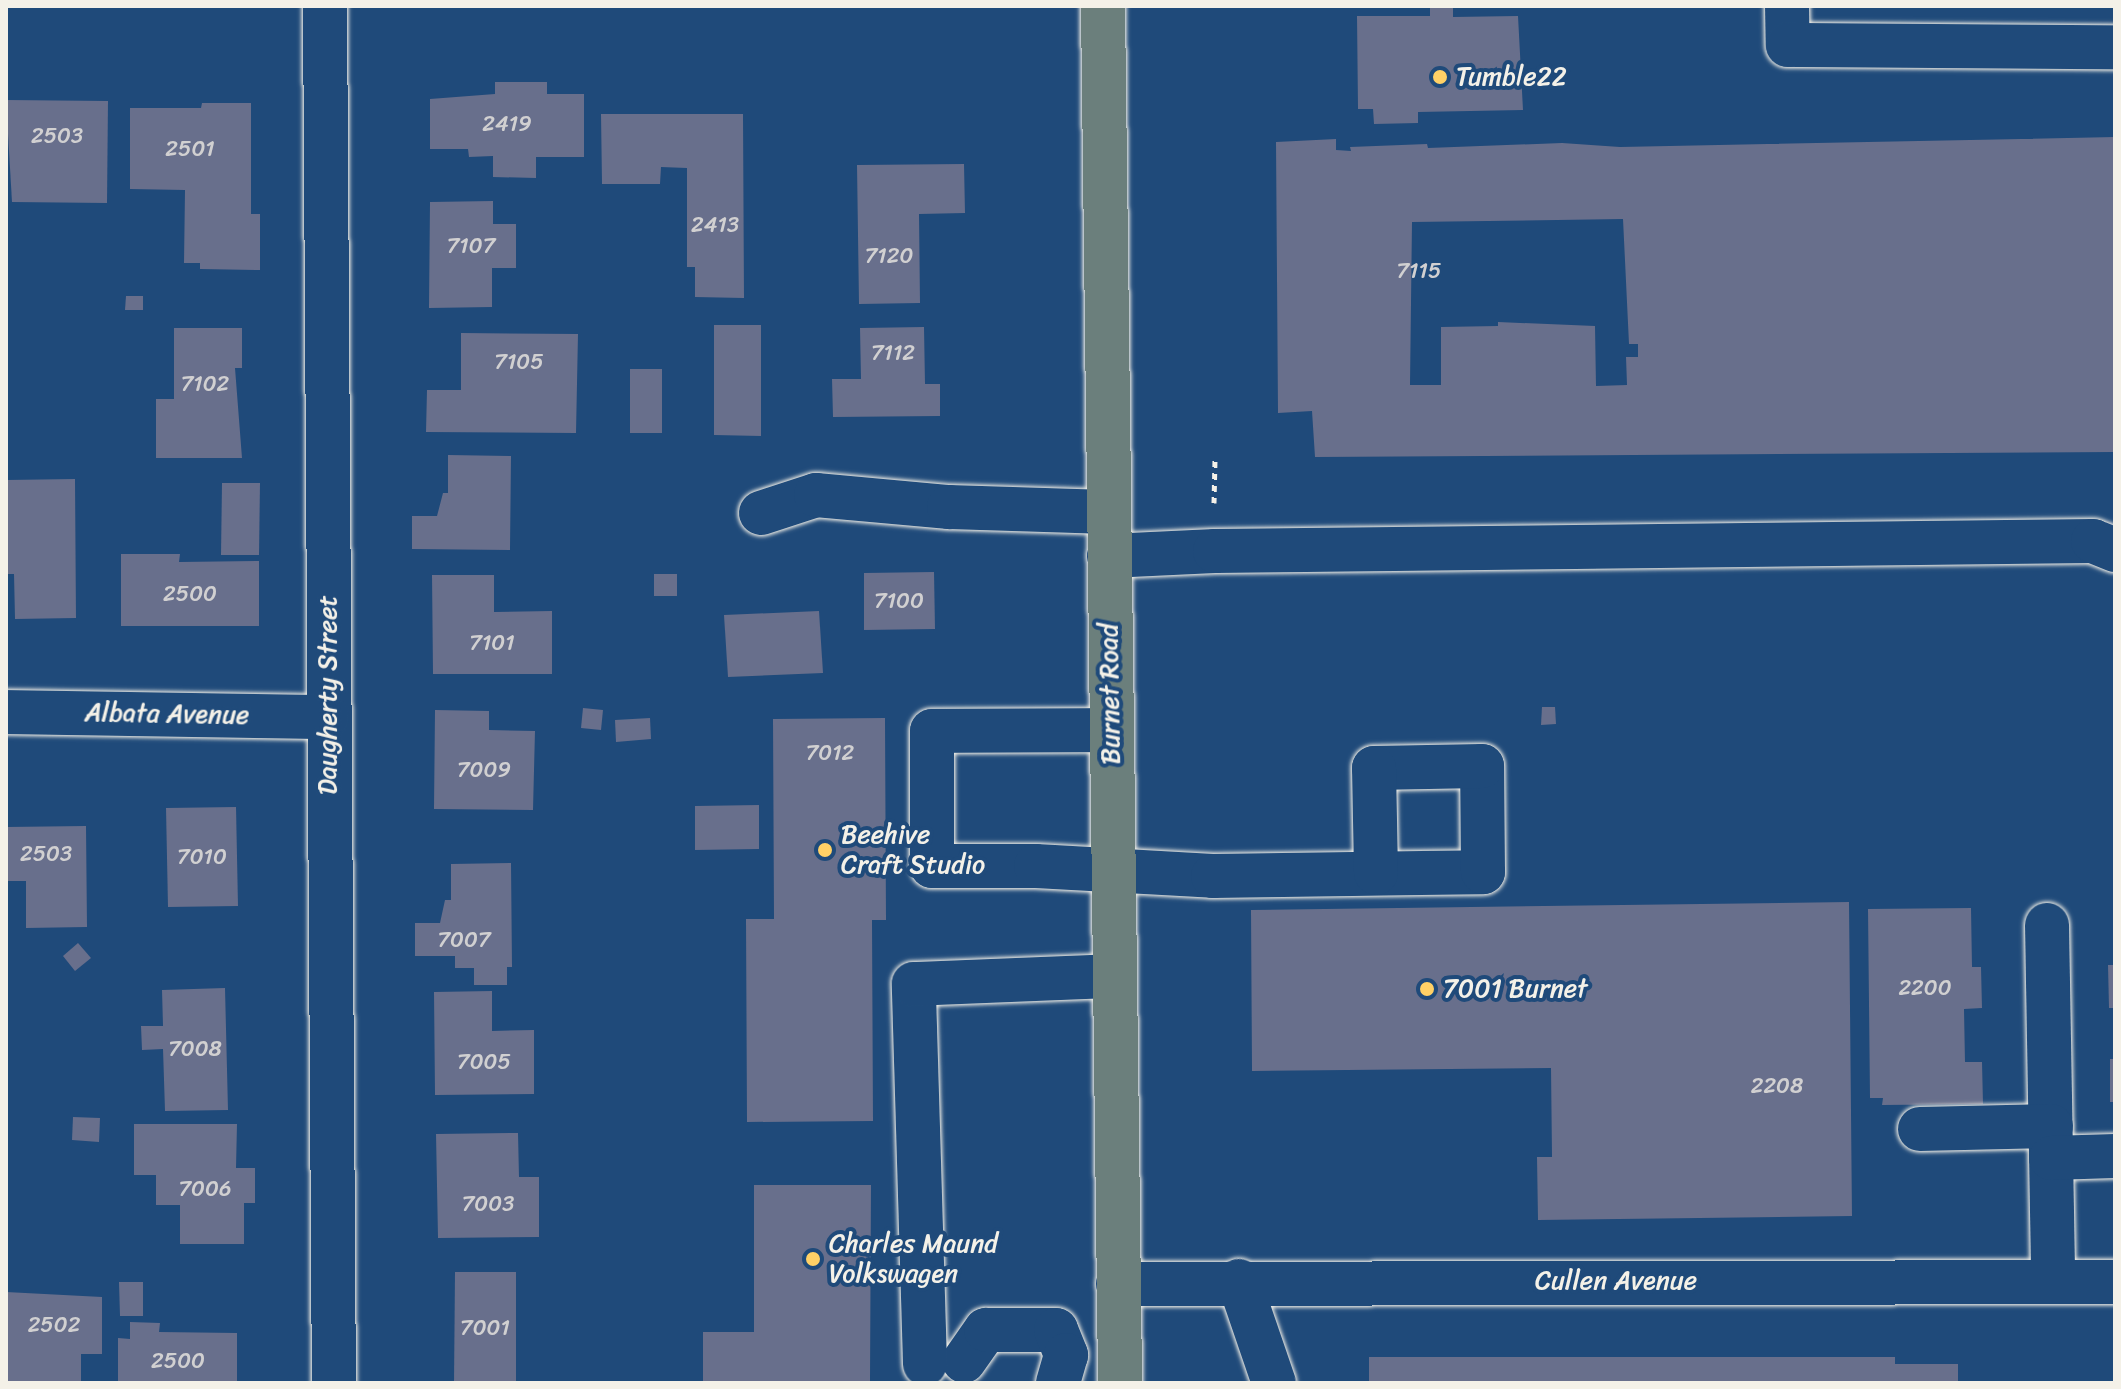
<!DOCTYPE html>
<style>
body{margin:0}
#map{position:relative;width:2121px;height:1389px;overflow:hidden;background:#1f4a7a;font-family:Sriracha,sans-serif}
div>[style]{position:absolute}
.building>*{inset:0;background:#686f8c}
.path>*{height:5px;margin-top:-2.5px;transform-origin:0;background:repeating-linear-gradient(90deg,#f4f1e8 0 6px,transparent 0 12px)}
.roads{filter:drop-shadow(0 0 2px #f4f1e8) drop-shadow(0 0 2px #f4f1e8)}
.minor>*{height:44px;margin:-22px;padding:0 22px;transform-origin:22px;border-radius:22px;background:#1f4a7a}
.major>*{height:44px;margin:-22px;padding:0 22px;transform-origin:22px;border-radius:22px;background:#6b7f7c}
.dots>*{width:22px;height:22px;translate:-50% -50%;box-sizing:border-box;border:4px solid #1f4a7a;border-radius:50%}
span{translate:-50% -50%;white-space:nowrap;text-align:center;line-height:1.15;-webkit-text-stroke:8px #1f4a7a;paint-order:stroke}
.number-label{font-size:22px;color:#d1d0d1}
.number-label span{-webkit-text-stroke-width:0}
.poi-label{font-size:26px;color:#f4f1e8}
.left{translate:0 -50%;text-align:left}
.street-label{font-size:26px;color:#f4f1e8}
.frame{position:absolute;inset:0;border:8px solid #f4f1e8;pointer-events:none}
</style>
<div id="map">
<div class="building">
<i style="clip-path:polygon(1430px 6px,1453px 6px,1453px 17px,1518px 16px,1523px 110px,1418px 112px,1418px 123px,1374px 124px,1373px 109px,1358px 109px,1357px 16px,1430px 16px)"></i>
<i style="clip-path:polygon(495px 82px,547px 82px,547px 94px,584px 94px,584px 157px,536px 157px,536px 178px,493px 177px,493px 156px,469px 157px,468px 149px,430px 149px,430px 99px,495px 94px)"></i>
<i style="clip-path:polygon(6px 100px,108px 101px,107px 203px,12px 202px)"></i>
<i style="clip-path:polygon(202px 103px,251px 103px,251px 214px,260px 214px,260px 270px,200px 269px,200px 263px,184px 263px,185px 190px,130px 189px,130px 108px,201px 108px)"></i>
<i style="clip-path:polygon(601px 114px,743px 114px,744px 298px,695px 297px,695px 267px,687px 267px,687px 168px,661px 167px,660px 184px,602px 184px)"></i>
<i style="clip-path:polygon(evenodd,2115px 137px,2115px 452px,1315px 457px,1312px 411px,1278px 413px,1276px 142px,1336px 139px,1336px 150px,1351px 151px,1350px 147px,1427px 144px,1428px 148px,1562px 143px,1620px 147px,2115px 137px,1623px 219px,1629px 344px,1638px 344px,1638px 357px,1626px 357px,1627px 385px,1596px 386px,1595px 326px,1498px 322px,1498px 326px,1441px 327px,1441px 385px,1410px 385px,1412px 222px,1623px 219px)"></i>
<i style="clip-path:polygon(964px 164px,965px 213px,919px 214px,920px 303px,859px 304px,857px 165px)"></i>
<i style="clip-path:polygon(493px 201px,493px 224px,516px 224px,516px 268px,492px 268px,492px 307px,429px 308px,430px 202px)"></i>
<i style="clip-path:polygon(126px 296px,143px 296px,143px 310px,125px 310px)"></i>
<i style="clip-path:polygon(714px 325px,761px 325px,761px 436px,714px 435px)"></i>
<i style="clip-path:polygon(924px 327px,925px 384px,940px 384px,940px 416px,833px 417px,832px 379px,861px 379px,860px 328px)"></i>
<i style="clip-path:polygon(174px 328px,242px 328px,242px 368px,235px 368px,242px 458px,156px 458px,156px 399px,174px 399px)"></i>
<i style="clip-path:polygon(461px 333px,578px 334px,576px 433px,426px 432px,427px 390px,461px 390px)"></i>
<i style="clip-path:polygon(630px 369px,662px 369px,662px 433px,630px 433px)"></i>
<i style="clip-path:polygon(448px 455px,511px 456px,510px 550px,412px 549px,412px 516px,437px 516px,443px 493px,448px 493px)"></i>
<i style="clip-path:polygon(75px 479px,76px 618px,15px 619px,14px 574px,6px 574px,6px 480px)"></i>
<i style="clip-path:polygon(222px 483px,260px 483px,259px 555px,221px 555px)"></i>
<i style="clip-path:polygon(121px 554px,180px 554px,179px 562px,259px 561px,259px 626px,121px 626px)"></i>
<i style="clip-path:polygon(934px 572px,935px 629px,864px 630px,864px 573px)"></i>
<i style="clip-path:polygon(654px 574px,677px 574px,677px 596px,654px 596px)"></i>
<i style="clip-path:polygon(432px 575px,494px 575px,494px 612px,552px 611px,552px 674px,433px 674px)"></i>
<i style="clip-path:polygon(819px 611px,823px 673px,728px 677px,724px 615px)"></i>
<i style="clip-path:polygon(1542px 707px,1555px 707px,1556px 724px,1541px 725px)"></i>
<i style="clip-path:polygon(583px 708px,603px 710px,601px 730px,581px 728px)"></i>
<i style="clip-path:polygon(435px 710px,489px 711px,489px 730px,535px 731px,533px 810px,434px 809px)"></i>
<i style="clip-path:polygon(650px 718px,651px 739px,616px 742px,615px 720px)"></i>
<i style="clip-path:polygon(885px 718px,886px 920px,872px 920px,873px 1121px,747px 1122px,746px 919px,774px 919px,773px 719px)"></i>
<i style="clip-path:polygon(759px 805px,759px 849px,695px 850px,695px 806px)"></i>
<i style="clip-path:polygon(236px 807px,238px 906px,168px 907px,166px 808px)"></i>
<i style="clip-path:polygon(86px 826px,87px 927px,26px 928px,26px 881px,6px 881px,6px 827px)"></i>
<i style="clip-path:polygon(511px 863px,512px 967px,507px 967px,507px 985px,474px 985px,474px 968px,455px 968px,455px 956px,415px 956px,415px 923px,440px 923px,445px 900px,451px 900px,451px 864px)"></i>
<i style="clip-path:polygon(1849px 902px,1852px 1216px,1538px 1220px,1537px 1157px,1552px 1157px,1551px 1068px,1252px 1071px,1251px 910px)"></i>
<i style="clip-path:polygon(1971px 908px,1972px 967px,1981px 967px,1982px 1008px,1964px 1009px,1965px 1062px,1982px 1062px,1983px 1104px,1882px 1105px,1883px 1098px,1870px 1098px,1868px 909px)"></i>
<i style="clip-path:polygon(78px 943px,91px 958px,75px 971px,63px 956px)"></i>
<i style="clip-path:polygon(2108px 965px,2115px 965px,2115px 1008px,2109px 1008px)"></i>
<i style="clip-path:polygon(225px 988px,228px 1110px,165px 1111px,163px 1049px,142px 1050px,141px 1026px,163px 1026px,162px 990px)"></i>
<i style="clip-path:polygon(492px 991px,492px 1031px,534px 1030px,534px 1094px,435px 1095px,434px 992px)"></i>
<i style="clip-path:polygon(2110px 1059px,2115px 1059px,2115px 1102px,2110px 1102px)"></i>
<i style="clip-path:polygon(73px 1117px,100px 1118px,99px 1142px,72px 1140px)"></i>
<i style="clip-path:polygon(134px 1124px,237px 1124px,236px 1168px,255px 1168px,255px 1203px,244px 1203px,244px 1244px,180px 1244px,180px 1205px,156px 1205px,156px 1175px,134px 1175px)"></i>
<i style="clip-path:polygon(518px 1133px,519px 1177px,539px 1177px,539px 1237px,438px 1238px,436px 1134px)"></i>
<i style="clip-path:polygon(754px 1185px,871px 1185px,870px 1383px,703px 1383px,703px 1332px,754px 1332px)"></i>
<i style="clip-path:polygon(455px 1272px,516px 1272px,516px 1383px,454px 1383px)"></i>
<i style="clip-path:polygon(119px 1282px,143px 1282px,143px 1316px,120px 1316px)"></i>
<i style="clip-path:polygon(6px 1292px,102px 1297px,102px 1354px,81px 1354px,81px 1383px,6px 1383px)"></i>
<i style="clip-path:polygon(130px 1322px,160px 1323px,159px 1332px,237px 1333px,237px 1383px,118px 1383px,118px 1338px,130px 1339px)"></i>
<i style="clip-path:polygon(1369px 1357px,1895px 1357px,1895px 1364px,1958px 1364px,1958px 1383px,1369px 1383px)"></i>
</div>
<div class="path">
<i style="left:1214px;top:503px;width:44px;rotate:-88.7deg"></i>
</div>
<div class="roads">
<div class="minor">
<i style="left:325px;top:6px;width:1377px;rotate:89.63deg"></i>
<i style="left:1787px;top:6px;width:39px;rotate:89deg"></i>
<i style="left:1788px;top:45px;width:327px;rotate:0.4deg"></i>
<i style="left:761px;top:513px;width:58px;rotate:-18.1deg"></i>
<i style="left:816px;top:495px;width:134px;rotate:5.2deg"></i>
<i style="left:949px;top:507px;width:159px;rotate:1.8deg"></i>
<i style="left:1109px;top:556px;width:106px;rotate:-2.7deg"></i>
<i style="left:1215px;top:551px;width:878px;rotate:-0.65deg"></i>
<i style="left:2093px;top:541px;width:24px;rotate:22deg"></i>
<i style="left:6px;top:712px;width:321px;rotate:0.9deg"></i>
<i style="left:1110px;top:730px;width:178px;rotate:179.7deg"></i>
<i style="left:932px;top:731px;width:135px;rotate:90deg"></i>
<i style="left:932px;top:866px;width:104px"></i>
<i style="left:1036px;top:866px;width:177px;rotate:3.2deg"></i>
<i style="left:1213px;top:876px;width:270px;rotate:-0.8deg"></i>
<i style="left:1483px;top:872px;width:106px;rotate:-90.5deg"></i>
<i style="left:1482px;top:766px;width:108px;rotate:178.9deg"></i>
<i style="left:1374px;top:768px;width:105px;rotate:88.9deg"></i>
<i style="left:2047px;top:925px;width:357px;rotate:89deg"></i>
<i style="left:1920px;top:1129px;width:131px;rotate:-1.3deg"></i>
<i style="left:2051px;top:1158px;width:64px;rotate:-1.8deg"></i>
<i style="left:1239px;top:1281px;width:108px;rotate:71.1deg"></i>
<i style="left:1118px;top:1284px;width:997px;rotate:-0.11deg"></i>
<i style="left:964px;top:1361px;width:38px;rotate:-55deg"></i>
<i style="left:986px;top:1330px;width:70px"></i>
<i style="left:1056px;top:1330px;width:27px;rotate:68deg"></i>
<i style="left:1066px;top:1355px;width:29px;rotate:106deg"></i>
<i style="left:925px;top:1364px;width:380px;rotate:-91.7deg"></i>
<i style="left:914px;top:984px;width:199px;rotate:-2.3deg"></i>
</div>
<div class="major">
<i style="left:1103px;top:6px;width:1377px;rotate:89.29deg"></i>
</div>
</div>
<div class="dots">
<i style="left:1440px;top:77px;background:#ffd166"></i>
<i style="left:825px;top:850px;background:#ffd166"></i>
<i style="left:1427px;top:989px;background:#ffd166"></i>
<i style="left:813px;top:1259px;background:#ffd166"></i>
</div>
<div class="number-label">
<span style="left:507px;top:124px">2419</span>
<span style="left:57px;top:136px">2503</span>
<span style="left:190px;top:149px">2501</span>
<span style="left:715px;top:225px">2413</span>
<span style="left:471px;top:246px">7107</span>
<span style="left:889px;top:256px">7120</span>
<span style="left:1419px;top:271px">7115</span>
<span style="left:893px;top:353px">7112</span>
<span style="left:519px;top:362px">7105</span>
<span style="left:205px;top:384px">7102</span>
<span style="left:190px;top:594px">2500</span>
<span style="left:899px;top:601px">7100</span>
<span style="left:492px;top:643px">7101</span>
<span style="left:830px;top:753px">7012</span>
<span style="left:484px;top:770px">7009</span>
<span style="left:46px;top:854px">2503</span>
<span style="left:202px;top:857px">7010</span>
<span style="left:464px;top:940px">7007</span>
<span style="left:1925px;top:988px">2200</span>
<span style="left:195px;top:1049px">7008</span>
<span style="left:484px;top:1062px">7005</span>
<span style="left:1777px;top:1086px">2208</span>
<span style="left:205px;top:1189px">7006</span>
<span style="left:488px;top:1204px">7003</span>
<span style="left:54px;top:1325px">2502</span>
<span style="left:485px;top:1328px">7001</span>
<span style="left:178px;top:1361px">2500</span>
</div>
<div class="poi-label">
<span class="left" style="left:1456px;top:77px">Tumble22</span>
<span class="left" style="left:841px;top:850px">Beehive<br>Craft Studio</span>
<span class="left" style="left:1443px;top:989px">7001 Burnet</span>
<span class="left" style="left:829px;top:1259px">Charles Maund<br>Volkswagen</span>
</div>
<div class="street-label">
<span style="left:1110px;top:694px;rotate:-91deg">Burnet Road</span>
<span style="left:328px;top:695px;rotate:-90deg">Daugherty Street</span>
<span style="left:167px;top:714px;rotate:1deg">Albata Avenue</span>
<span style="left:1616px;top:1281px">Cullen Avenue</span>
</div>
<div class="frame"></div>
</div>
